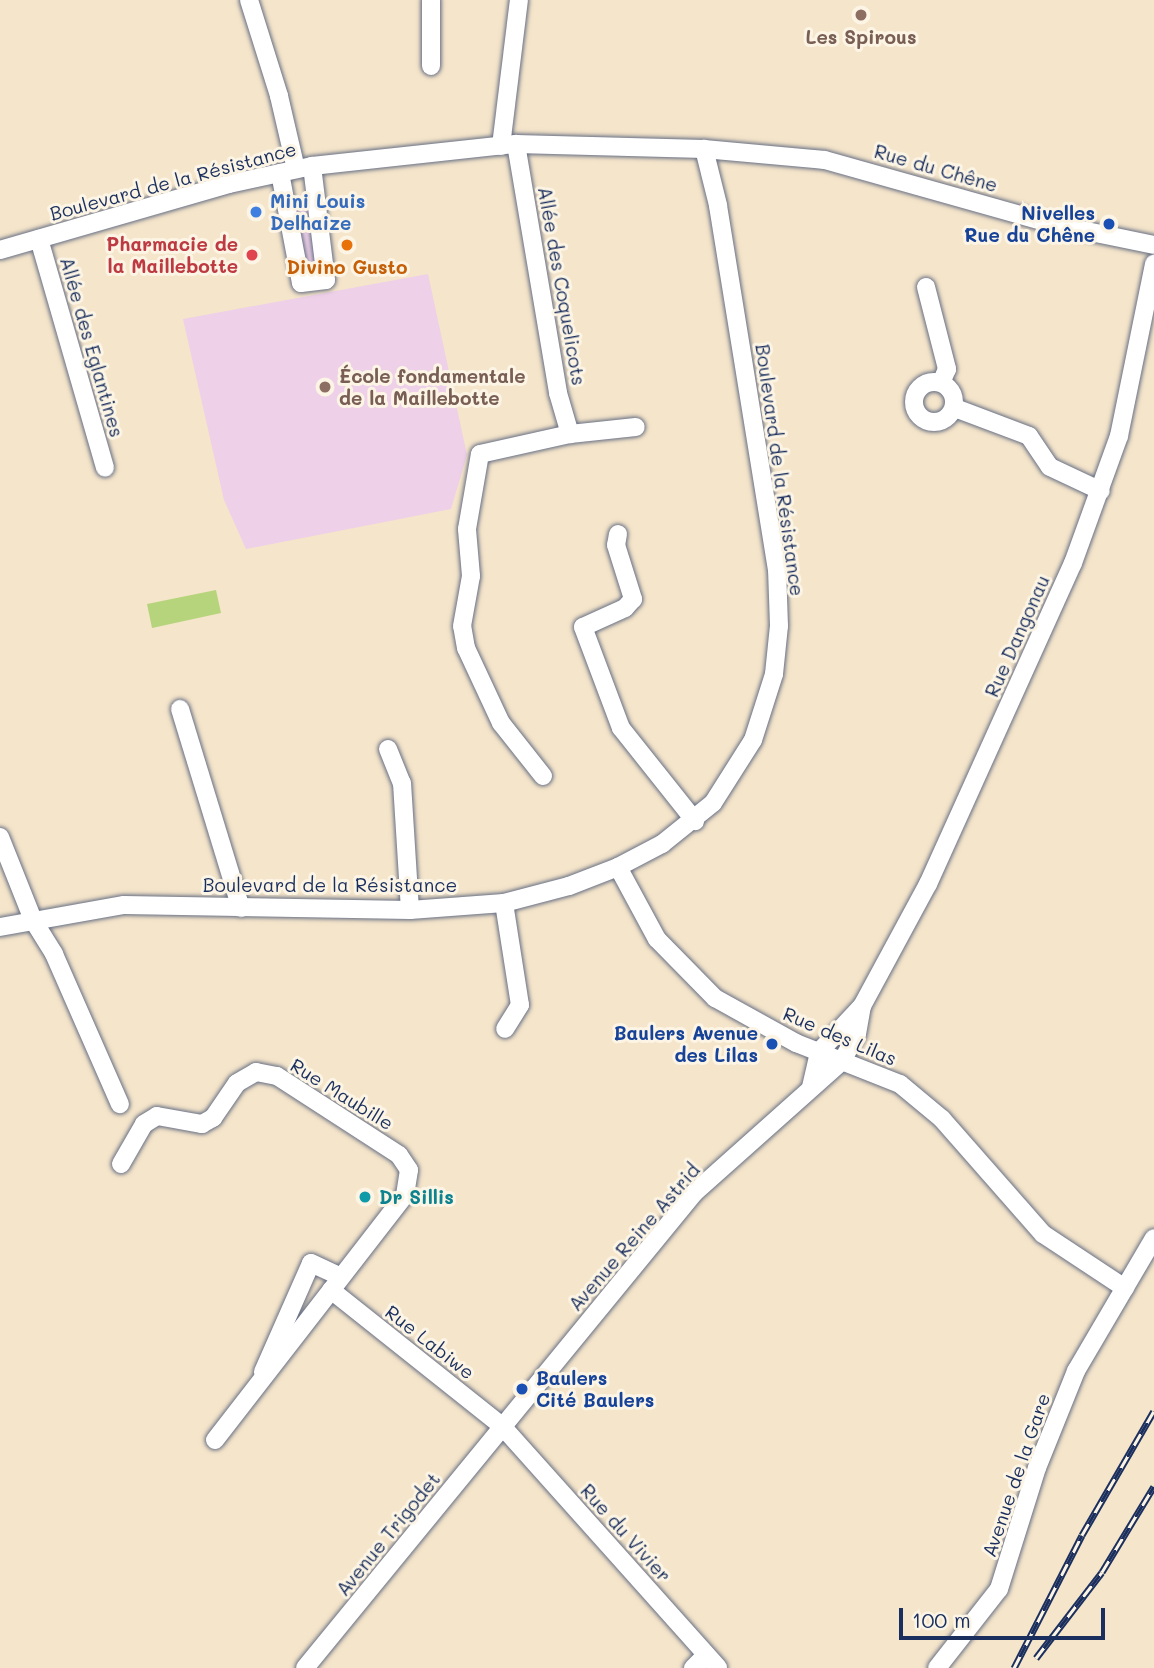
<!DOCTYPE html>
<meta charset="utf-8">
<style>
body{margin:0}
#map{position:relative;width:1154px;height:1668px;overflow:hidden;background:#f5e5ca;font-family:Mali,sans-serif}
div>[style]{position:absolute}
.built>*{inset:0;background:#eed0e8}
.green>*{inset:0;background:#b6d47b}
.roads{filter:drop-shadow(0 0 2px #676f84) drop-shadow(0 0 2px #676f84)}
.minor>*{height:18px;margin:-9px;padding:0 9px;transform-origin:9px;border-radius:9px;background:#fff}
.minor>.ring{margin:-9px;padding:0;box-sizing:content-box;background:none;border:18px solid #fff;border-radius:50%}
.rail>*{height:7px;margin-top:-3.5px;transform-origin:0;background:repeating-linear-gradient(90deg,#fcf5e5 0 13px,#1b2f5e 0 26px);box-sizing:border-box;border-block:2px solid #1b2f5e}
.dots>*{width:19px;height:19px;translate:-50% -50%;box-sizing:border-box;border:4px solid #fcf5e5;border-radius:50%}
span{translate:-50% -50%;white-space:nowrap;text-align:center;line-height:1.15;-webkit-text-stroke:6px #fcf5e5;paint-order:stroke}
.education-label{font-size:19px;color:#785e54;font-weight:700}
.left{translate:0 -50%;text-align:left}
.street-label{font-size:19px;color:#1b2f5e}
.shop-label{font-size:19px;color:#366cbe;font-weight:700}
.transit-label{font-size:19px;color:#164399;font-weight:700}
.right{translate:-100% -50%;text-align:right}
.health-label{font-size:19px;color:#be3a42;font-weight:700}
.food-label{font-size:19px;color:#c56008;font-weight:700}
.culture-label{font-size:19px;color:#0d838f;font-weight:700}
.scale{position:absolute;left:899px;top:1608px;width:206px;height:32px;box-sizing:border-box;border:4px solid #1b2f5e;border-top:0;padding-left:9px;font-size:21px;line-height:24px;white-space:nowrap;color:#1b2f5e;-webkit-text-stroke:5px #fcf5e5;paint-order:stroke}
</style>
<div id="map">
<div class="built">
<i style="clip-path:polygon(307px 194px,319px 272px,305px 275px,293px 196px)"></i>
<i style="clip-path:polygon(428px 274px,467px 455px,451px 509px,246px 549px,224px 500px,183px 319px)"></i>
</div>
<div class="green">
<i style="clip-path:polygon(216px 590px,221px 613px,152px 628px,147px 604px)"></i>
</div>
<div class="roads">
<div class="minor">
<i style="left:249px;top:0;width:101px;rotate:72.6deg"></i>
<i style="left:279px;top:96px;width:75px;rotate:76.9deg"></i>
<i style="left:431px;top:0;width:66px;rotate:90deg"></i>
<i style="left:516px;top:144px;width:253px;rotate:80.4deg"></i>
<i style="left:558px;top:393px;width:43px;rotate:73.7deg"></i>
<i style="left:570px;top:434px;width:66px;rotate:-6.1deg"></i>
<i style="left:501px;top:146px;width:147px;rotate:-83deg"></i>
<i style="left:280px;top:173px;width:112px;rotate:79.2deg"></i>
<i style="left:301px;top:283px;width:25px;rotate:-7deg"></i>
<i style="left:326px;top:280px;width:115px;rotate:-97deg"></i>
<i style="left:39px;top:239px;width:238px;rotate:73.9deg"></i>
<i style="left:0;top:250px;width:238px;rotate:-16.1deg"></i>
<i style="left:229px;top:184px;width:85px;rotate:-12.2deg"></i>
<i style="left:312px;top:166px;width:205px;rotate:-6.2deg"></i>
<i style="left:516px;top:144px;width:188px;rotate:1.5deg"></i>
<i style="left:704px;top:149px;width:121px;rotate:5.2deg"></i>
<i style="left:825px;top:160px;width:236px;rotate:15.7deg"></i>
<i style="left:1052px;top:224px;width:104px;rotate:11.6deg"></i>
<i style="left:926px;top:287px;width:85px;rotate:75.6deg"></i>
<i style="left:947px;top:369px;width:15px;rotate:113deg"></i>
<i class="ring" style="left:914px;top:382px;width:22px;height:22px"></i>
<i style="left:955px;top:408px;width:79px;rotate:20.7deg"></i>
<i style="left:1029px;top:436px;width:37px;rotate:56deg"></i>
<i style="left:1050px;top:467px;width:56px;rotate:25.2deg"></i>
<i style="left:618px;top:534px;width:11px;rotate:100deg"></i>
<i style="left:616px;top:545px;width:57px;rotate:72.5deg"></i>
<i style="left:633px;top:599px;width:12px;rotate:132deg"></i>
<i style="left:625px;top:608px;width:46px;rotate:155.7deg"></i>
<i style="left:583px;top:627px;width:108px;rotate:69.4deg"></i>
<i style="left:621px;top:728px;width:119px;rotate:51.5deg"></i>
<i style="left:180px;top:709px;width:208px;rotate:73deg"></i>
<i style="left:388px;top:749px;width:37px;rotate:68deg"></i>
<i style="left:402px;top:783px;width:127px;rotate:86.4deg"></i>
<i style="left:543px;top:776px;width:68px;rotate:-128.4deg"></i>
<i style="left:501px;top:723px;width:83px;rotate:-115deg"></i>
<i style="left:466px;top:648px;width:22px;rotate:-100deg"></i>
<i style="left:462px;top:626px;width:51px;rotate:-79.8deg"></i>
<i style="left:471px;top:576px;width:47px;rotate:-94.9deg"></i>
<i style="left:467px;top:529px;width:76px;rotate:-80.2deg"></i>
<i style="left:480px;top:454px;width:92px;rotate:-12.5deg"></i>
<i style="left:0;top:837px;width:89px;rotate:68.3deg"></i>
<i style="left:33px;top:920px;width:40px;rotate:58deg"></i>
<i style="left:54px;top:954px;width:164px;rotate:66.3deg"></i>
<i style="left:618px;top:867px;width:82px;rotate:61.6deg"></i>
<i style="left:657px;top:939px;width:83px;rotate:45.5deg"></i>
<i style="left:715px;top:998px;width:93px;rotate:29.1deg"></i>
<i style="left:796px;top:1043px;width:112px;rotate:21.5deg"></i>
<i style="left:900px;top:1084px;width:55px;rotate:39.8deg"></i>
<i style="left:942px;top:1119px;width:153px;rotate:48.7deg"></i>
<i style="left:1043px;top:1234px;width:98px;rotate:33.4deg"></i>
<i style="left:504px;top:903px;width:103px;rotate:81.1deg"></i>
<i style="left:520px;top:1005px;width:28px;rotate:122deg"></i>
<i style="left:0;top:927px;width:126px;rotate:-10.1deg"></i>
<i style="left:124px;top:905px;width:286px;rotate:1deg"></i>
<i style="left:410px;top:910px;width:94px;rotate:-4.3deg"></i>
<i style="left:504px;top:903px;width:67px;rotate:-14.7deg"></i>
<i style="left:569px;top:886px;width:53px;rotate:-21.2deg"></i>
<i style="left:618px;top:867px;width:50px;rotate:-27.6deg"></i>
<i style="left:662px;top:844px;width:65px;rotate:-38.8deg"></i>
<i style="left:713px;top:803px;width:75px;rotate:-57.6deg"></i>
<i style="left:753px;top:740px;width:69px;rotate:-72.3deg"></i>
<i style="left:774px;top:674px;width:48px;rotate:-84.1deg"></i>
<i style="left:779px;top:626px;width:56px;rotate:-92deg"></i>
<i style="left:777px;top:570px;width:370px;rotate:-99.2deg"></i>
<i style="left:718px;top:205px;width:58px;rotate:-104deg"></i>
<i style="left:811px;top:1087px;width:36px;rotate:-77deg"></i>
<i style="left:819px;top:1052px;width:63px;rotate:-46.9deg"></i>
<i style="left:121px;top:1164px;width:46px;rotate:-60.1deg"></i>
<i style="left:144px;top:1124px;width:15px;rotate:-32deg"></i>
<i style="left:157px;top:1116px;width:46px;rotate:10.1deg"></i>
<i style="left:202px;top:1124px;width:13px;rotate:-29deg"></i>
<i style="left:213px;top:1118px;width:42px;rotate:-55.6deg"></i>
<i style="left:237px;top:1083px;width:22px;rotate:-30deg"></i>
<i style="left:256px;top:1072px;width:21px;rotate:11deg"></i>
<i style="left:277px;top:1076px;width:145px;rotate:32.9deg"></i>
<i style="left:399px;top:1155px;width:18px;rotate:56deg"></i>
<i style="left:409px;top:1170px;width:25px;rotate:99deg"></i>
<i style="left:405px;top:1195px;width:310px;rotate:127.8deg"></i>
<i style="left:331px;top:1290px;width:218px;rotate:38.5deg"></i>
<i style="left:502px;top:1426px;width:324px;rotate:48.2deg"></i>
<i style="left:263px;top:1372px;width:119px;rotate:-66.2deg"></i>
<i style="left:311px;top:1263px;width:33px;rotate:25deg"></i>
<i style="left:305px;top:1668px;width:614px;rotate:-50.68deg"></i>
<i style="left:694px;top:1193px;width:198px;rotate:-41.7deg"></i>
<i style="left:842px;top:1061px;width:31px;rotate:-61deg"></i>
<i style="left:857px;top:1034px;width:28px;rotate:-80deg"></i>
<i style="left:862px;top:1006px;width:139px;rotate:-61.6deg"></i>
<i style="left:928px;top:884px;width:352px;rotate:-65.7deg"></i>
<i style="left:1073px;top:563px;width:135px;rotate:-70.1deg"></i>
<i style="left:1119px;top:436px;width:176px;rotate:-78.5deg"></i>
<i style="left:693px;top:1668px;width:18px;rotate:-45deg"></i>
<i style="left:937px;top:1668px;width:100px;rotate:-51.9deg"></i>
<i style="left:999px;top:1589px;width:127px;rotate:-72.6deg"></i>
<i style="left:1037px;top:1468px;width:105px;rotate:-68.1deg"></i>
<i style="left:1076px;top:1371px;width:154px;rotate:-59.6deg"></i>
</div>
</div>
<div class="rail">
<i style="left:1036px;top:1658px;width:108px;rotate:-52.5deg"></i>
<i style="left:1102px;top:1572px;width:100px;rotate:-58.8deg"></i>
<i style="left:1014px;top:1668px;width:149px;rotate:-62.9deg"></i>
<i style="left:1082px;top:1535px;width:143px;rotate:-59.9deg"></i>
</div>
<div class="dots">
<i style="left:861px;top:15px;background:#8d6e63"></i>
<i style="left:256px;top:212px;background:#3f7fe0"></i>
<i style="left:1109px;top:224px;background:#1a4fb4"></i>
<i style="left:347px;top:245px;background:#e8710a"></i>
<i style="left:252px;top:255px;background:#e0444e"></i>
<i style="left:325px;top:387px;background:#8d6e63"></i>
<i style="left:772px;top:1044px;background:#1a4fb4"></i>
<i style="left:365px;top:1197px;background:#0f9aa8"></i>
<i style="left:522px;top:1389px;background:#1a4fb4"></i>
</div>
<div class="education-label">
<span style="left:861px;top:37px">Les Spirous</span>
<span class="left" style="left:339px;top:387px">École fondamentale<br>de la Maillebotte</span>
</div>
<div class="street-label">
<span style="left:936px;top:168px;rotate:16deg">Rue du Chêne</span>
<span style="left:173px;top:181px;rotate:-15deg">Boulevard de la Résistance</span>
<span style="left:562px;top:286px;rotate:80deg">Allée des Coquelicots</span>
<span style="left:92px;top:347px;rotate:74deg">Allée des Eglantines</span>
<span style="left:780px;top:470px;rotate:82deg">Boulevard de la Résistance</span>
<span style="left:1017px;top:636px;rotate:-66deg">Rue Dangonau</span>
<span style="left:330px;top:885px">Boulevard de la Résistance</span>
<span style="left:840px;top:1036px;rotate:23deg">Rue des Lilas</span>
<span style="left:342px;top:1094px;rotate:32deg">Rue Maubille</span>
<span style="left:634px;top:1237px;rotate:-49deg">Avenue Reine Astrid</span>
<span style="left:430px;top:1342px;rotate:38deg">Rue Labiwe</span>
<span style="left:1016px;top:1475px;rotate:-71deg">Avenue de la Gare</span>
<span style="left:626px;top:1533px;rotate:48deg">Rue du Vivier</span>
<span style="left:388px;top:1534px;rotate:-51deg">Avenue Trigodet</span>
</div>
<div class="shop-label">
<span class="left" style="left:270px;top:212px">Mini Louis<br>Delhaize</span>
</div>
<div class="transit-label">
<span class="right" style="left:1095px;top:224px">Nivelles<br>Rue du Chêne</span>
<span class="right" style="left:758px;top:1044px">Baulers Avenue<br>des Lilas</span>
<span class="left" style="left:536px;top:1389px">Baulers<br>Cité Baulers</span>
</div>
<div class="health-label">
<span class="right" style="left:238px;top:255px">Pharmacie de<br>la Maillebotte</span>
</div>
<div class="food-label">
<span style="left:347px;top:267px">Divino Gusto</span>
</div>
<div class="culture-label">
<span class="left" style="left:379px;top:1197px">Dr Sillis</span>
</div>
<div class="scale">100 m</div>
</div>
